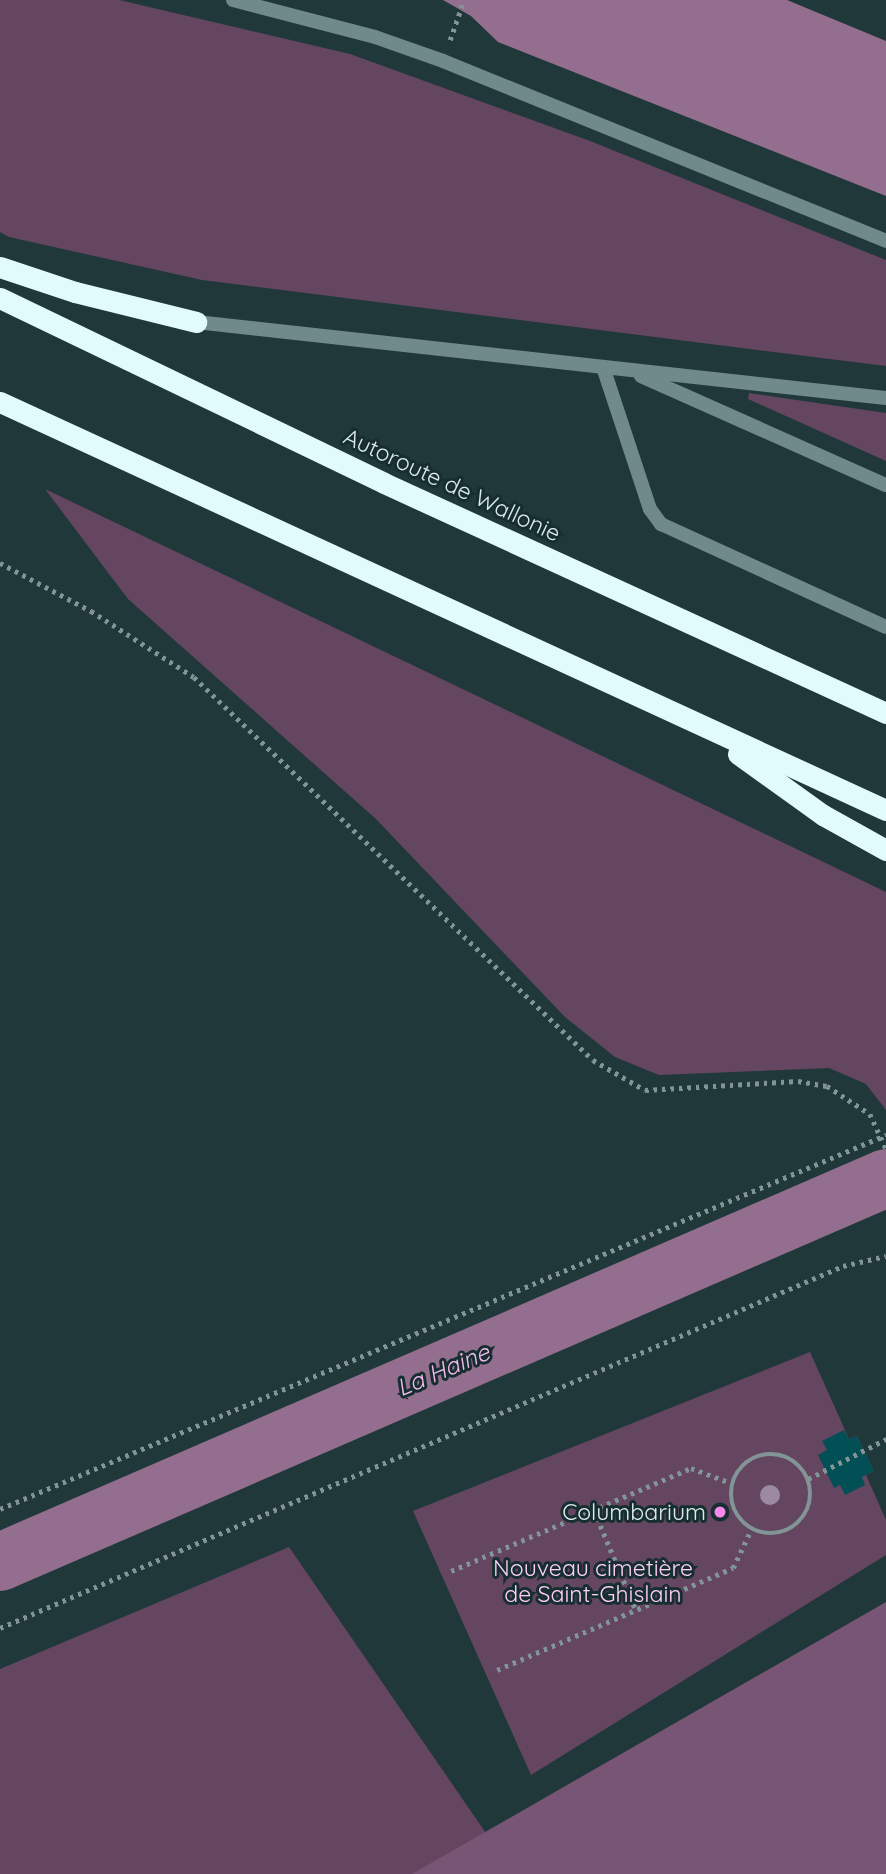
<!DOCTYPE html>
<meta charset="utf-8">
<style>
body{margin:0}
#map{position:relative;width:886px;height:1874px;overflow:hidden;background:#21383a;font-family:Quicksand,sans-serif}
div>[style]{position:absolute}
.green>*{inset:0;background:#644661}
.forest>*{inset:0;background:#785574}
.water>*{inset:0;background:#936e8e}
.river>*{height:58px;margin:-29px;padding:0 29px;transform-origin:29px;border-radius:29px;background:#936e8e}
.building>*{inset:0;background:#025055}
.path>*{height:4.5px;margin-top:-2.25px;transform-origin:0;background:repeating-linear-gradient(90deg,#829496 0 3.5px,transparent 0 8.5px)}
.path>.ring{margin:-2.25px;padding:0;box-sizing:content-box;background:none;border:4.5px solid #829496;border-radius:50%}
.lane>*{height:14px;margin:-7px;padding:0 7px;transform-origin:7px;border-radius:7px;background:#708a8c}
.highway>*{height:21px;margin:-10.5px;padding:0 10.5px;transform-origin:10.5px;border-radius:10.5px;background:#e1fafc}
.trees>*{width:20px;height:20px;margin:-10px;border-radius:50%;background:#9b8aa2}
.dots>*{width:19px;height:19px;translate:-50% -50%;box-sizing:border-box;border:4px solid #172e30;border-radius:50%}
span{translate:-50% -50%;white-space:nowrap;text-align:center;line-height:1.15;-webkit-text-stroke:6px #172e30;paint-order:stroke}
.street-label{font-size:23px;color:#dceaeb}
.poi-label{font-size:23px;color:#dceaeb}
.right{translate:-100% -50%;text-align:right}
.park-label{font-size:23px;color:#ffcef8}
.water-label{font-size:24px;color:#f3b8ec;font-style:italic}
</style>
<div id="map">
<div class="green">
<i style="clip-path:polygon(0 0,119px 0,350px 54px,590px 141px,886px 260px,886px 366px,202px 280px,9px 237px,0 232px)"></i>
<i style="clip-path:polygon(749px 393px,886px 413px,886px 461px,748px 399px)"></i>
<i style="clip-path:polygon(45px 489px,886px 892px,886px 1110px,866px 1084px,829px 1068px,659px 1075px,615px 1057px,565px 1017px,376px 819px,128px 599px)"></i>
<i style="clip-path:polygon(810px 1352px,849px 1439px,857px 1436px,874px 1471px,866px 1475px,886px 1520px,886px 1555px,531px 1775px,413px 1511px)"></i>
<i style="clip-path:polygon(289px 1547px,490px 1839px,426px 1874px,0 1874px,0 1669px)"></i>
</div>
<div class="forest">
<i style="clip-path:polygon(886px 1602px,886px 1874px,412px 1874px)"></i>
</div>
<div class="water">
<i style="clip-path:polygon(443px 0,787px 0,886px 41px,886px 196px,498px 42px,471px 16px)"></i>
</div>
<div class="river">
<i style="left:0;top:1562px;width:966px;rotate:-23.43deg"></i>
</div>
<div class="building">
<i style="clip-path:polygon(844px 1430px,849px 1439px,857px 1436px,874px 1471px,862px 1477px,865px 1485px,845px 1495px,840px 1485px,834px 1488px,818px 1455px,827px 1450px,822px 1441px)"></i>
</div>
<div class="path">
<i style="left:450px;top:40px;width:42px;rotate:-70.7deg"></i>
<i style="left:0;top:563px;width:103px;rotate:27.8deg"></i>
<i style="left:91px;top:611px;width:122px;rotate:32.7deg"></i>
<i style="left:194px;top:677px;width:553px;rotate:43.83deg"></i>
<i style="left:593px;top:1060px;width:60px;rotate:30deg"></i>
<i style="left:645px;top:1090px;width:153px;rotate:-3.4deg"></i>
<i style="left:798px;top:1081px;width:29px;rotate:10deg"></i>
<i style="left:827px;top:1086px;width:51px;rotate:33.1deg"></i>
<i style="left:870px;top:1114px;width:38px;rotate:65deg"></i>
<i class="ring" style="left:731px;top:1454px;width:75.5px;height:75.5px"></i>
<i style="left:808px;top:1479px;width:88px;rotate:-27.1deg"></i>
<i style="left:0;top:1509px;width:962px;rotate:-22.89deg"></i>
<i style="left:594px;top:1510px;width:108px;rotate:67.2deg"></i>
<i style="left:451px;top:1571px;width:261px;rotate:-23.2deg"></i>
<i style="left:691px;top:1468px;width:43px;rotate:20.6deg"></i>
<i style="left:0;top:1628px;width:917px;rotate:-23.24deg"></i>
<i style="left:843px;top:1266px;width:44px;rotate:-13.1deg"></i>
<i style="left:497px;top:1670px;width:257px;rotate:-23.4deg"></i>
<i style="left:733px;top:1568px;width:42px;rotate:-64.7deg"></i>
</div>
<div class="lane">
<i style="left:233px;top:0;width:147px;rotate:14.6deg"></i>
<i style="left:375px;top:37px;width:72px;rotate:19.4deg"></i>
<i style="left:443px;top:61px;width:478px;rotate:22.1deg"></i>
<i style="left:196px;top:322px;width:694px;rotate:6.29deg"></i>
<i style="left:603px;top:367px;width:150px;rotate:71.7deg"></i>
<i style="left:650px;top:509px;width:19px;rotate:54deg"></i>
<i style="left:661px;top:524px;width:247px;rotate:24.6deg"></i>
<i style="left:641px;top:376px;width:268px;rotate:24deg"></i>
</div>
<div class="highway">
<i style="left:0;top:267px;width:79px;rotate:18.4deg"></i>
<i style="left:75px;top:292px;width:125px;rotate:13.9deg"></i>
<i style="left:0;top:298px;width:426px;rotate:25.7deg"></i>
<i style="left:384px;top:483px;width:552px;rotate:24.62deg"></i>
<i style="left:0;top:402px;width:975px;rotate:24.73deg"></i>
<i style="left:738px;top:754px;width:105px;rotate:35.7deg"></i>
<i style="left:823px;top:815px;width:72px;rotate:29.1deg"></i>
</div>
<div class="trees">
<i style="left:770px;top:1495px"></i>
</div>
<div class="dots">
<i style="left:720px;top:1512px;background:#f688ed"></i>
</div>
<div class="street-label">
<span style="left:452px;top:485px;rotate:25deg">Autoroute de Wallonie</span>
</div>
<div class="poi-label">
<span class="right" style="left:706px;top:1512px">Columbarium</span>
</div>
<div class="park-label">
<span style="left:593px;top:1581px">Nouveau cimetière<br>de Saint-Ghislain</span>
</div>
<div class="water-label">
<span style="left:443px;top:1370px;rotate:-23deg">La Haine</span>
</div>
</div>
